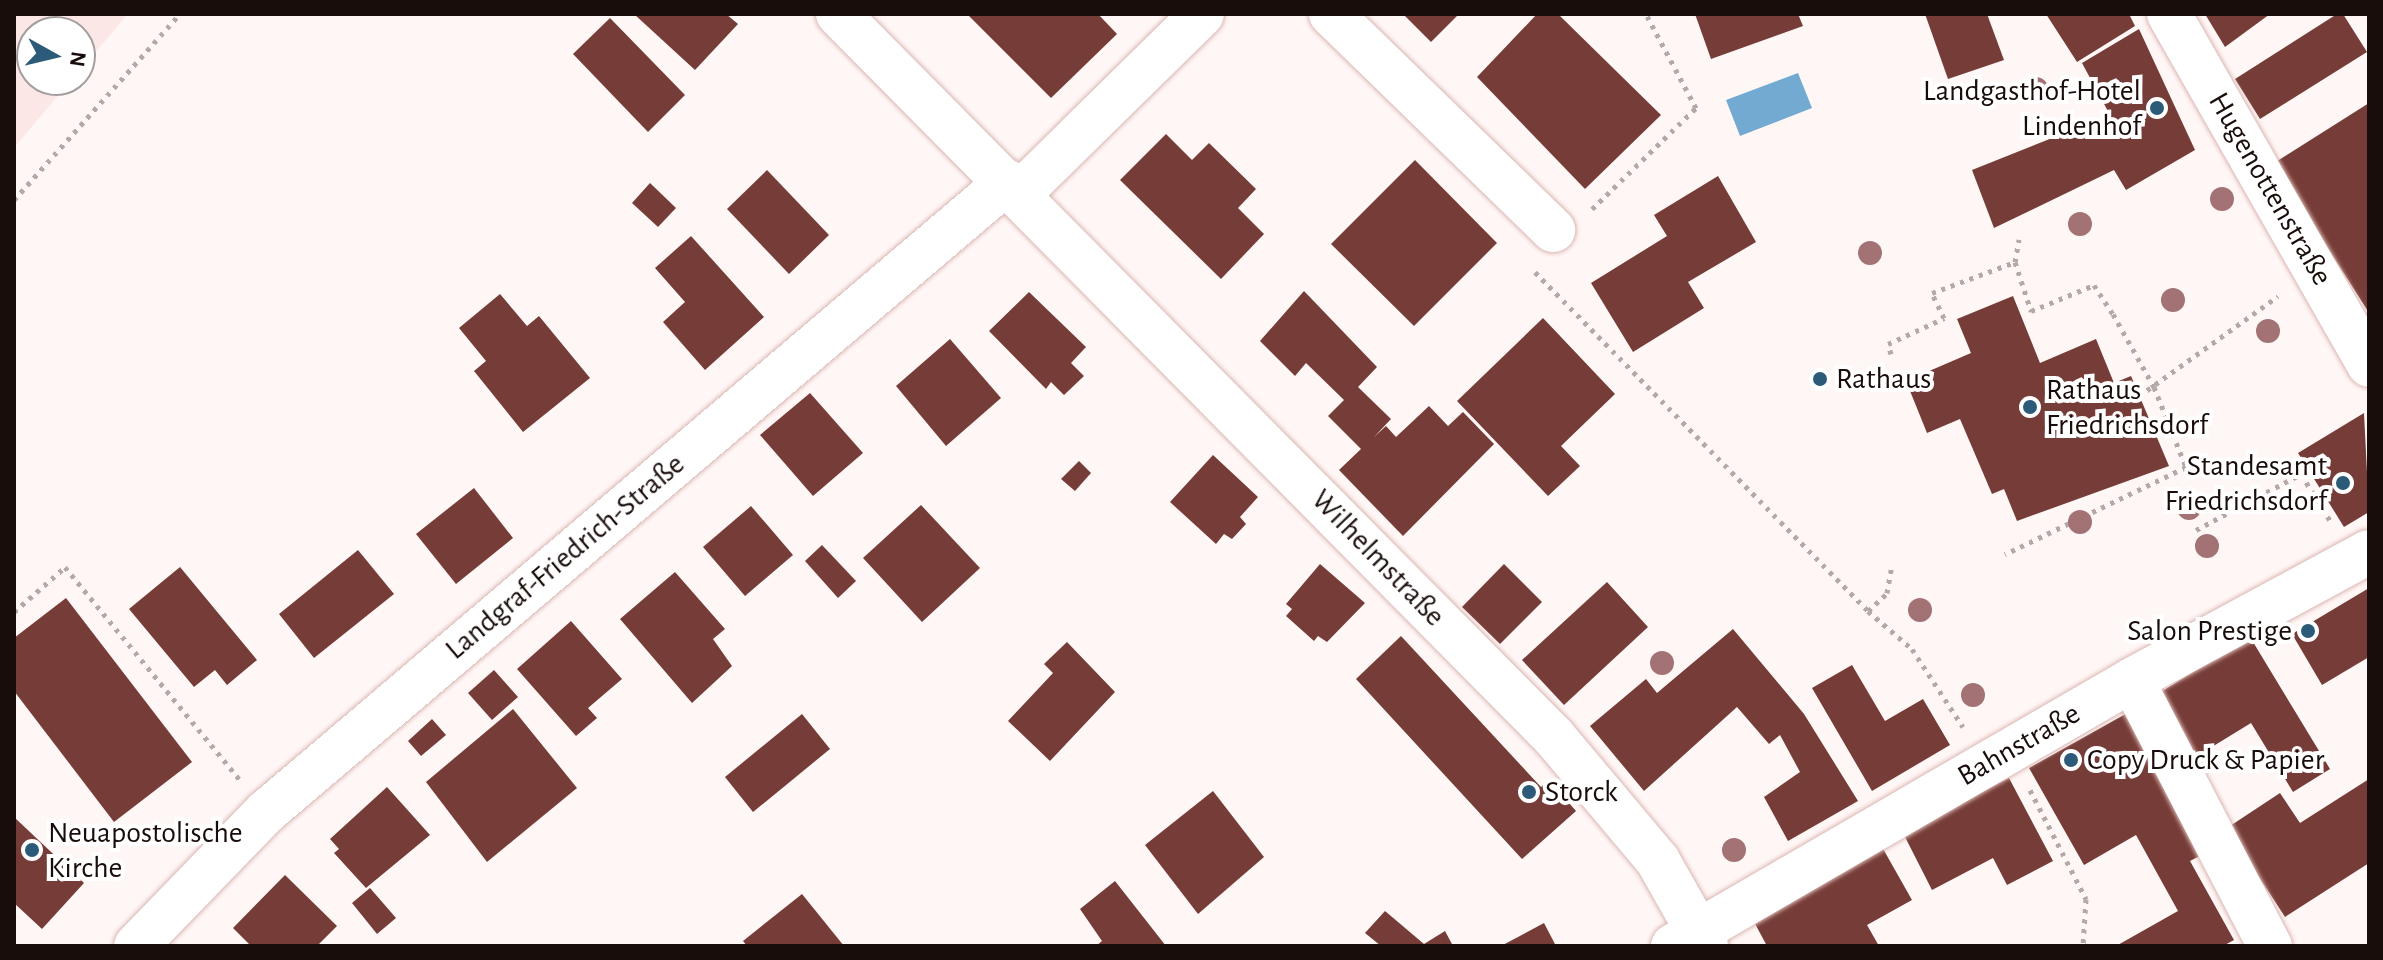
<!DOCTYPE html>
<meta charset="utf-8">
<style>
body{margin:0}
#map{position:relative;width:2383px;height:960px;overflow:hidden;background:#fff7f6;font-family:"Alegreya Sans",sans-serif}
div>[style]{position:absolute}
.built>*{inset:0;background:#fbe8e6}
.water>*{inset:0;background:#72aad1}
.building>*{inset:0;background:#763c37}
.path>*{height:5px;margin-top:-2.5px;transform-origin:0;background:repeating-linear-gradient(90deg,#b3a9a8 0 4px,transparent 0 10px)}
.roads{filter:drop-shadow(0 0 2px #dab6b2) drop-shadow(0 0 2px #dab6b2)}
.minor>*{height:44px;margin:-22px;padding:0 22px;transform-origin:22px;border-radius:22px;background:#fff}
.trees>*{width:24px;height:24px;margin:-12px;border-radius:50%;background:#a37274}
.dots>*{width:22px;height:22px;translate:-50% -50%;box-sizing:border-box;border:4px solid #fff;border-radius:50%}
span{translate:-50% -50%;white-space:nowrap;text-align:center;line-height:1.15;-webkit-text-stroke:8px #fff;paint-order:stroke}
.poi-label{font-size:30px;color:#190d0b}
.right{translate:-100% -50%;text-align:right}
.left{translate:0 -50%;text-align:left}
.street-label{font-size:30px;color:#190d0b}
.frame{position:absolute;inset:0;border:16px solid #190d0b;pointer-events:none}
.north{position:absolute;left:16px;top:16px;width:80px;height:80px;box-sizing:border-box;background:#fff;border:2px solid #a39e9d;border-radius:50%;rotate:98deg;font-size:22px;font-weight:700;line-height:32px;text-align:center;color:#190d0b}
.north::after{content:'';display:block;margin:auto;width:28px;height:36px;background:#2c5b7a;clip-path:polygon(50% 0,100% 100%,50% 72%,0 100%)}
</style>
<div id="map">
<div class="built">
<i style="clip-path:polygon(14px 14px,128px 14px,80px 70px,80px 32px,32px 32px,32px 80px,71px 80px,14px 148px)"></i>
</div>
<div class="water">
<i style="clip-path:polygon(1798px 73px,1812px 108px,1740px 136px,1726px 100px)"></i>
</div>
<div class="building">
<i style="clip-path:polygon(634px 14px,726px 14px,738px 24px,695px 70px)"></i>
<i style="clip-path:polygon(967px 14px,1098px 14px,1117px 34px,1051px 98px)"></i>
<i style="clip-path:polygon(1403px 14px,1459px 14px,1431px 42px)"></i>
<i style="clip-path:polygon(1537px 14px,1558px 14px,1661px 115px,1585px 189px,1477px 77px)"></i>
<i style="clip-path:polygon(1695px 14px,1798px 14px,1803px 26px,1711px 59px)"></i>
<i style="clip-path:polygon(1925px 14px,1987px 14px,2004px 60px,1948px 79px)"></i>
<i style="clip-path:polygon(2046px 14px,2129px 14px,2135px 26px,2077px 62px)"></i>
<i style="clip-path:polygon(2205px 14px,2270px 14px,2225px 47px)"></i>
<i style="clip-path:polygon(2337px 14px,2343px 14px,2367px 52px,2260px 119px,2235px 79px)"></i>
<i style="clip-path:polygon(610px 18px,685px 95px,648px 132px,573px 54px)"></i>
<i style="clip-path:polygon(2139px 29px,2195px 150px,2126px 190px,2114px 170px,1994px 228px,1972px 170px,2110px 115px,2082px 63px)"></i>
<i style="clip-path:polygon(2369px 103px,2369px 313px,2274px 163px)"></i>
<i style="clip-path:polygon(1166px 134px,1192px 160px,1209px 143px,1256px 189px,1238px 208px,1264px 234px,1221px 279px,1120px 180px)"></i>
<i style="clip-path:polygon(1415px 160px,1497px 243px,1414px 326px,1331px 244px)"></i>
<i style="clip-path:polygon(767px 170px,829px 235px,789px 274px,727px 209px)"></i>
<i style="clip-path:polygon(1718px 176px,1756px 242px,1688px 282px,1704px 308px,1633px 352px,1591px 283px,1667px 236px,1654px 215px)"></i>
<i style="clip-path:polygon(650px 183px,676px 208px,658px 227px,632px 203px)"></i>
<i style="clip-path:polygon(691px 236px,764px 317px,705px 370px,663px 322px,685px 302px,655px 268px)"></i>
<i style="clip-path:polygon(1304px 291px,1377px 367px,1358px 387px,1391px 419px,1374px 437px,1386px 426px,1396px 437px,1429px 406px,1448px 426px,1463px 412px,1494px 444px,1403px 536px,1339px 470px,1361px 449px,1328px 416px,1344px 400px,1306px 363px,1295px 376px,1260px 341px)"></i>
<i style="clip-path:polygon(1029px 292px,1086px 347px,1071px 363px,1084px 376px,1064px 395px,1051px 382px,1046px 389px,989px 331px)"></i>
<i style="clip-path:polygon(500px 294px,527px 326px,539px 316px,590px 378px,523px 432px,474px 371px,486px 361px,459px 328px)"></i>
<i style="clip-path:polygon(2013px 296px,2040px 363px,2096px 339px,2114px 383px,2131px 376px,2169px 466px,2017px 521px,2004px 489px,1992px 494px,1960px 419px,1927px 433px,1906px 381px,1971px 353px,1957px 319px)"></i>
<i style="clip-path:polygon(1543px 318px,1615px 394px,1561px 446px,1580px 466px,1548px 496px,1457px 401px)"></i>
<i style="clip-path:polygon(950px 339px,1001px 398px,946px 446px,896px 386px)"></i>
<i style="clip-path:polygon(810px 393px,863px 453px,813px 496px,760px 435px)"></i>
<i style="clip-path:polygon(2364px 413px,2369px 512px,2344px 527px,2298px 453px)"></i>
<i style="clip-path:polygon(1213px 455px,1258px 497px,1240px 517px,1246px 524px,1232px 539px,1224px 534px,1216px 544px,1170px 502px)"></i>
<i style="clip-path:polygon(1079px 461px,1091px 473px,1075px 491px,1061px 479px)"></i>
<i style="clip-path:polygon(474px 488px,513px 538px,456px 584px,416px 534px)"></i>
<i style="clip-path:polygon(921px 505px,980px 568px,922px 622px,863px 558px)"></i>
<i style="clip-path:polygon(751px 506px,793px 555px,745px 596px,703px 547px)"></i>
<i style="clip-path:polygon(822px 545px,856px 581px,838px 598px,805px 561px)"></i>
<i style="clip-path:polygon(358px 550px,394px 594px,314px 658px,279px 614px)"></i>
<i style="clip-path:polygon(1320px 564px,1365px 603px,1327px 642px,1318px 636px,1314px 641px,1286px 616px,1292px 609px,1286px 604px)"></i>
<i style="clip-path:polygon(1504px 564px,1542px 602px,1500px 644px,1462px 607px)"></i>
<i style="clip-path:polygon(180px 567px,257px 660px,227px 685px,215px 670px,194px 687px,129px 609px)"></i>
<i style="clip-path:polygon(675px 572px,725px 629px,713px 639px,732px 666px,692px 703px,620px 619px)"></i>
<i style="clip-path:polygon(1607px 582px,1648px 627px,1564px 705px,1522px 660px)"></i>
<i style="clip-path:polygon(2369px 588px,2369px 657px,2322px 685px,2292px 634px)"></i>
<i style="clip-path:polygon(66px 598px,192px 762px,114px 822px,14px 691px,14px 638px)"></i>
<i style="clip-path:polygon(571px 621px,622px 679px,588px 708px,597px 718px,576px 736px,517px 669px)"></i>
<i style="clip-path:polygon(1733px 629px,1804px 714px,1858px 801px,1788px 841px,1764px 797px,1800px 772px,1780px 735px,1769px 744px,1737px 707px,1644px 791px,1590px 726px,1646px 679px,1657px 693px)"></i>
<i style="clip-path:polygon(1401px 636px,1541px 787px,1549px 780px,1576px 811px,1522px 859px,1356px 679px)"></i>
<i style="clip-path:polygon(2250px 637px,2330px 769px,2293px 792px,2251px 723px,2189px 761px,2151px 698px)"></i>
<i style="clip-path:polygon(1067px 642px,1115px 692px,1050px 761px,1008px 721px,1053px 673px,1044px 664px)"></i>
<i style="clip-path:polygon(1852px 665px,1885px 721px,1923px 699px,1950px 745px,1872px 791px,1812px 688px)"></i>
<i style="clip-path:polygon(494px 670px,518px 697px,492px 720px,468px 693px)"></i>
<i style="clip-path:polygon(2138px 707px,2217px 847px,2190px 861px,2234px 940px,2223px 946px,2116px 946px,2178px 911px,2136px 835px,2084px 865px,2029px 768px)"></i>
<i style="clip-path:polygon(513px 709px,577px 788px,487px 862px,426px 782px)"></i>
<i style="clip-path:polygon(802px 714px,830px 749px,753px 812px,725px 777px)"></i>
<i style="clip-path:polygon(432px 719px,446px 735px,421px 756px,408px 741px)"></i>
<i style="clip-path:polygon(2009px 778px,2053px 861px,2007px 885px,1993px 858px,1932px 890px,1903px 833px)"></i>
<i style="clip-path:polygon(2369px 779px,2369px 863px,2285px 917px,2227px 828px,2280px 793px,2300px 823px)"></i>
<i style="clip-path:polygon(387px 787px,430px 835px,366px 888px,334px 853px,339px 849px,330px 839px)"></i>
<i style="clip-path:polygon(1213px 791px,1264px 857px,1198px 914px,1145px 845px)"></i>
<i style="clip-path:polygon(14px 817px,84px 883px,42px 929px,14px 903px)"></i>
<i style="clip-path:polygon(1882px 847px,1912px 900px,1867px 925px,1879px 946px,1767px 946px,1753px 920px)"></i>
<i style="clip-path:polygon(285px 875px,337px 926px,317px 946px,251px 946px,233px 928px)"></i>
<i style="clip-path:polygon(1115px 881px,1166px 946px,1096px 946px,1102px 941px,1080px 909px)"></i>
<i style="clip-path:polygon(370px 888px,396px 918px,377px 934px,352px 903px)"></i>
<i style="clip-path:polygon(802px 894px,844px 946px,747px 946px,743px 941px)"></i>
<i style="clip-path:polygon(1385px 911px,1424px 944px,1445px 931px,1453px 946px,1381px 946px,1365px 933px)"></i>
<i style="clip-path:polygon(1544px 923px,1556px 946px,1501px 946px)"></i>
</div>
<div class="path">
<i style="left:14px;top:200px;width:249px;rotate:-48.3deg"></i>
<i style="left:1592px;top:209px;width:145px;rotate:-44.2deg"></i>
<i style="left:1696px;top:108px;width:106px;rotate:-118deg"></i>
<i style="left:2015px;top:262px;width:23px;rotate:-80deg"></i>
<i style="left:1535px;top:272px;width:475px;rotate:45.5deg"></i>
<i style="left:1868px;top:611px;width:26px;rotate:-43deg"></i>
<i style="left:1887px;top:593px;width:28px;rotate:-80deg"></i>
<i style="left:1891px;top:354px;width:10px;rotate:-107deg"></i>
<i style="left:1888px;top:344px;width:62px;rotate:-24.9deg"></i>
<i style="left:1944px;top:318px;width:28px;rotate:-116deg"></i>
<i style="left:1932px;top:293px;width:89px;rotate:-20.5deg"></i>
<i style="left:2015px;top:262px;width:52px;rotate:71.9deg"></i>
<i style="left:2031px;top:311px;width:68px;rotate:-22.4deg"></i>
<i style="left:2094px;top:285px;width:35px;rotate:57deg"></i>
<i style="left:2113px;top:314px;width:84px;rotate:60.7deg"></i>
<i style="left:2154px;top:387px;width:86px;rotate:68.2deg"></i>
<i style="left:2186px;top:467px;width:201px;rotate:154.3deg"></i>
<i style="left:2139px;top:396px;width:171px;rotate:-35.7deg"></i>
<i style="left:2196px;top:530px;width:119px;rotate:-28.1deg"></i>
<i style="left:2301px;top:474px;width:57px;rotate:58deg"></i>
<i style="left:1868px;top:611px;width:58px;rotate:40.8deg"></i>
<i style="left:1912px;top:649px;width:93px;rotate:56.8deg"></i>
<i style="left:14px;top:612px;width:68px;rotate:-41.4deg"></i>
<i style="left:65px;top:567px;width:276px;rotate:50.6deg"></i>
<i style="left:2030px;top:790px;width:123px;rotate:62.8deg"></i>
<i style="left:2086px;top:899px;width:47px;rotate:93.7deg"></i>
</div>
<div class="roads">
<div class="minor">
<i style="left:838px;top:14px;width:1018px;rotate:45.28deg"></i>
<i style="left:1554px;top:737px;width:162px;rotate:50deg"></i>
<i style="left:1658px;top:861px;width:98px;rotate:60.5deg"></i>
<i style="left:1331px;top:14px;width:310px;rotate:44.2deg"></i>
<i style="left:2169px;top:14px;width:404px;rotate:60.3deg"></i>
<i style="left:1020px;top:193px;width:255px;rotate:-44.5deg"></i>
<i style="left:2132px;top:680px;width:300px;rotate:62.6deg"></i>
<i style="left:136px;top:946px;width:187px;rotate:-45.9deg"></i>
<i style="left:266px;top:812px;width:973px;rotate:-40.37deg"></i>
<i style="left:1673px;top:946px;width:531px;rotate:-30.09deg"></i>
<i style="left:2132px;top:680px;width:269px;rotate:-28.4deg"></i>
</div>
</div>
<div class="trees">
<i style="left:2036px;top:89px"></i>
<i style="left:2222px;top:199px"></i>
<i style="left:2080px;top:224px"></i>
<i style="left:1870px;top:253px"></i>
<i style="left:2173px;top:300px"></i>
<i style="left:2268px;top:331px"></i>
<i style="left:2189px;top:508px"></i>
<i style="left:2080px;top:522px"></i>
<i style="left:2207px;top:546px"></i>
<i style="left:1920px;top:610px"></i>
<i style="left:1662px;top:663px"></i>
<i style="left:1973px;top:695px"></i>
<i style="left:1734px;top:850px"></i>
</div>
<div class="dots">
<i style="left:2157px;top:108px;background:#2c5b7a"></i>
<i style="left:1820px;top:379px;background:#2c5b7a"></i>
<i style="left:2030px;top:407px;background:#2c5b7a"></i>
<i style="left:2343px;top:483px;background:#2c5b7a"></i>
<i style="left:2308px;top:631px;background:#2c5b7a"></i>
<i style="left:2071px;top:760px;background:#2c5b7a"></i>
<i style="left:1529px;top:792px;background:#2c5b7a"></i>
<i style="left:32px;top:850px;background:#2c5b7a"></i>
</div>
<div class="poi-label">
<span class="right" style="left:2141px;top:108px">Landgasthof-Hotel<br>Lindenhof</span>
<span class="left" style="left:1836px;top:379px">Rathaus</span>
<span class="left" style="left:2046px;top:407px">Rathaus<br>Friedrichsdorf</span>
<span class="right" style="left:2327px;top:483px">Standesamt<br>Friedrichsdorf</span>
<span class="right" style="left:2292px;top:631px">Salon Prestige</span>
<span class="left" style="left:2087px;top:760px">Copy Druck &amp; Papier</span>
<span class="left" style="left:1545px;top:792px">Storck</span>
<span class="left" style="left:48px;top:850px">Neuapostolische<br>Kirche</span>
</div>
<div class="street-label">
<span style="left:2270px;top:189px;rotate:60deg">Hugenottenstraße</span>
<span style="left:565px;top:557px;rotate:-40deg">Landgraf-Friedrich-Straße</span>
<span style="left:1378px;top:558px;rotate:46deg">Wilhelmstraße</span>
<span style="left:2019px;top:745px;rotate:-30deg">Bahnstraße</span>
</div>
<div class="frame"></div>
<div class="north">N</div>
</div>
